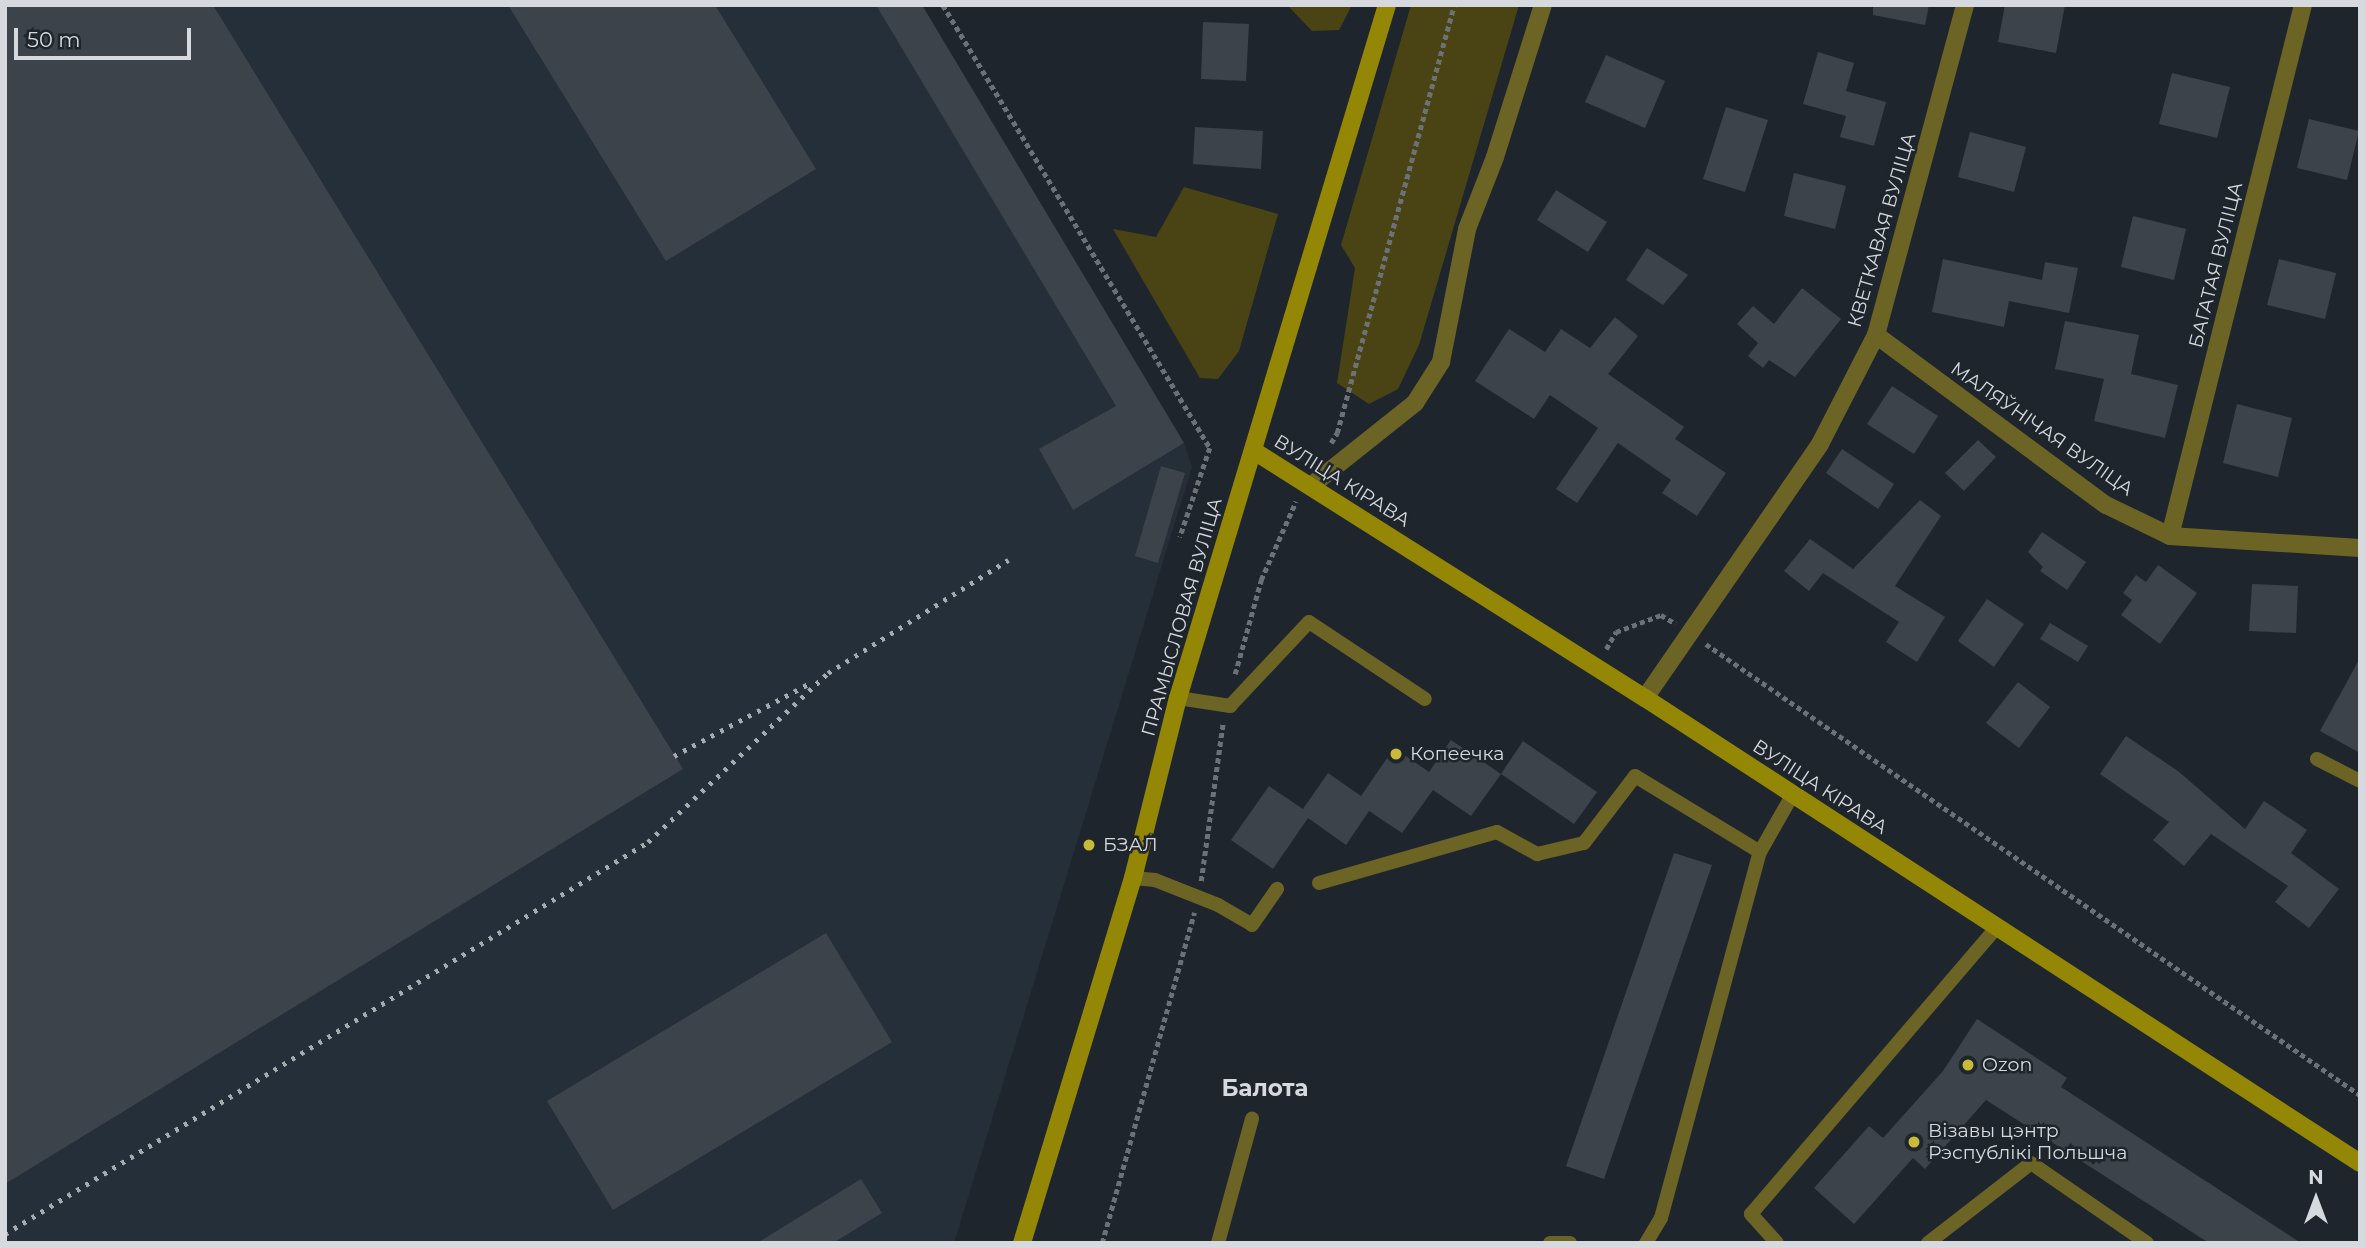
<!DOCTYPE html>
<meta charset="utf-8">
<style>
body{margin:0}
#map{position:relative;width:2365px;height:1248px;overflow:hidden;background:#1f252c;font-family:Montserrat,sans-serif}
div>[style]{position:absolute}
.built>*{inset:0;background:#242f3a}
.green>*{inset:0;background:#4a4415}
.building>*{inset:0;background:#3c434a}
.path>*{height:4.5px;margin-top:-2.25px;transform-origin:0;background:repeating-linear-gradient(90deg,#6c7177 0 5px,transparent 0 8.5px)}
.service>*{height:14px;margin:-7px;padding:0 7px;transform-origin:7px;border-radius:7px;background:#6c6424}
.minor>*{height:18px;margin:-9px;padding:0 9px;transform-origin:9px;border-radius:9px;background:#6c6424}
.secondary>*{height:18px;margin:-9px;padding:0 9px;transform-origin:9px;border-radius:9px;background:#948705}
.rail>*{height:5px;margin-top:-2.5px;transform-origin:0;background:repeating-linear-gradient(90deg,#a6abb0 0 3.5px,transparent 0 10.5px)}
.dots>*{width:19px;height:19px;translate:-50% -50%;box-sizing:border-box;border:4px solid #1f252c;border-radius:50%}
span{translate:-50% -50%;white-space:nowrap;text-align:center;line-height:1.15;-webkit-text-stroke:5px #1f252c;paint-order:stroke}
.street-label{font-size:19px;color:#d6dade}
.poi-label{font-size:19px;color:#d6dade}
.left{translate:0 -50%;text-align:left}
.quarter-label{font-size:23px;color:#d6dade;font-weight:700}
.frame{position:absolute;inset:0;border:7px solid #d6dade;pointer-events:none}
.north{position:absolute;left:2281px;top:1164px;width:70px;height:70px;-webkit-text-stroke:5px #1f252c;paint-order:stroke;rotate:0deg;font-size:19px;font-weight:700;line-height:28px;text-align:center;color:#d6dade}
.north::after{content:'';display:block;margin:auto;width:24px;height:32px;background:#d6dade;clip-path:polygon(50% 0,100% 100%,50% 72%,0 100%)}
.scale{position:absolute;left:14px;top:28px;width:177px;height:32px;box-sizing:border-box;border:4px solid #d6dade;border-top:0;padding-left:9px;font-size:21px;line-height:24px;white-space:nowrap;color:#d6dade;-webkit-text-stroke:5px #1f252c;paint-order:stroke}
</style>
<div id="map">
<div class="built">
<i style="clip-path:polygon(5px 5px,922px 5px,1184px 443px,1192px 467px,954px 1243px,5px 1243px)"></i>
</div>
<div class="green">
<i style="clip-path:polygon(1287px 5px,1352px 5px,1339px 30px,1312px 31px)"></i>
<i style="clip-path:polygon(1411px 5px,1519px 5px,1419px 345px,1398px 389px,1369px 404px,1337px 383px,1355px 268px,1341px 245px)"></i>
<i style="clip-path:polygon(1184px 187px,1278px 214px,1239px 351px,1218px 379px,1200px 378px,1113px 229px,1156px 237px)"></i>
</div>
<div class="building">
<i style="clip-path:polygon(5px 5px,213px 5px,683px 769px,5px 1184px)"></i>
<i style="clip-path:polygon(508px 5px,715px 5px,816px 169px,666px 261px)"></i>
<i style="clip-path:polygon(876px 5px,922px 5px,1184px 443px,1073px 510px,1039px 449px,1116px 406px)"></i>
<i style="clip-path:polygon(1873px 5px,1929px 5px,1925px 25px,1873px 15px)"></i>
<i style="clip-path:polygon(2005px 5px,2065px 5px,2056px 53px,1998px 42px)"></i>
<i style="clip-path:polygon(1203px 22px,1249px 24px,1246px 81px,1201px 79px)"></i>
<i style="clip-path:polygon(1818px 52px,1854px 63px,1846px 91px,1886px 102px,1874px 146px,1840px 137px,1846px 116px,1803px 104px)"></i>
<i style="clip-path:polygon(1606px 55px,1665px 81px,1645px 128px,1585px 102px)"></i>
<i style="clip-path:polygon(2172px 73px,2230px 87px,2217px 138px,2159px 124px)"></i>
<i style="clip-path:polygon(1726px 107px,1768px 120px,1745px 192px,1703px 179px)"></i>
<i style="clip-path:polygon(2309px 119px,2359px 131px,2347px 180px,2297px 168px)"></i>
<i style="clip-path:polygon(1195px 127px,1263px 131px,1261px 169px,1193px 164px)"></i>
<i style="clip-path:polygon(1970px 132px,2026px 147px,2014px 192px,1958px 177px)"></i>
<i style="clip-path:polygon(1794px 173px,1846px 186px,1835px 229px,1784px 216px)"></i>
<i style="clip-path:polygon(1556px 190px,1607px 222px,1588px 252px,1537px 220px)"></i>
<i style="clip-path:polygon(2133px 216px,2186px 229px,2174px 280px,2121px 267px)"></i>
<i style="clip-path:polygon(1647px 248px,1688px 275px,1663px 305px,1626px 280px)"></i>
<i style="clip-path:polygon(1943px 259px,2042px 280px,2045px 262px,2078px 268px,2069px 313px,2009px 301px,2004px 327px,1932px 312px)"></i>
<i style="clip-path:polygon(2279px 259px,2336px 273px,2325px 319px,2267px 305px)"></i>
<i style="clip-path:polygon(1802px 288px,1841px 319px,1795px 377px,1769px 360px,1763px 368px,1748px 356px,1758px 343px,1737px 324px,1753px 306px,1774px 324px)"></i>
<i style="clip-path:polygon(1615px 317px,1638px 336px,1608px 374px,1684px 427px,1675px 439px,1726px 473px,1697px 516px,1662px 493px,1671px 480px,1618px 443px,1577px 503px,1556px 489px,1598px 428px,1550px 395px,1534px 419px,1475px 381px,1509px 329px,1545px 352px,1561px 329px,1590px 348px)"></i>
<i style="clip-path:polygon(2065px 321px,2139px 335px,2131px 374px,2178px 385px,2165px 438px,2094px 421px,2104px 379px,2055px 369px)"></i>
<i style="clip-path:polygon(1892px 386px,1938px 416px,1914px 454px,1867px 424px)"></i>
<i style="clip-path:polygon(2237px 404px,2292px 418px,2278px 477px,2223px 463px)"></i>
<i style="clip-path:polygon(1978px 440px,1996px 457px,1964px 491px,1945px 473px)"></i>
<i style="clip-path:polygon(1842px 449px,1894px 484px,1878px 509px,1826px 473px)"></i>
<i style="clip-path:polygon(1161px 466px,1185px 473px,1158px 563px,1135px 556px)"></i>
<i style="clip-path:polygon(1920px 500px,1941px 516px,1895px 586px,1945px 617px,1917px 662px,1886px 642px,1899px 622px,1823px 573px,1809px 591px,1784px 571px,1810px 539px,1853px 569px)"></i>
<i style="clip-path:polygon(2042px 532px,2086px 562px,2067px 590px,2040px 571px,2043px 567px,2028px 552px)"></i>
<i style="clip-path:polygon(2158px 565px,2197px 593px,2160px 644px,2121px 615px,2132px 600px,2123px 593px,2136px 575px,2146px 582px)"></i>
<i style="clip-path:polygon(2252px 584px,2298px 586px,2296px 633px,2249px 631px)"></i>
<i style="clip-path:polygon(1987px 599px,2024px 624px,1994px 667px,1958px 641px)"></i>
<i style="clip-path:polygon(2050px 623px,2088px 646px,2078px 662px,2040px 639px)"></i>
<i style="clip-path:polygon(2360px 658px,2360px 753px,2320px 731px)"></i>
<i style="clip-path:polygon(2018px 682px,2050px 707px,2019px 748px,1986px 723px)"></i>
<i style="clip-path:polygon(2126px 736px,2178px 771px,2245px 829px,2264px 801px,2307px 830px,2291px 853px,2339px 889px,2309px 928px,2275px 902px,2288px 886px,2211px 834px,2184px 866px,2153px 840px,2169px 822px,2100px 774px)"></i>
<i style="clip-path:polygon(1451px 740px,1501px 774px,1471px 816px,1433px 790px,1402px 833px,1369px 811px,1346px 845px,1308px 818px,1273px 869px,1231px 840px,1269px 786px,1303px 809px,1328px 773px,1361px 796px,1394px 748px,1429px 772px)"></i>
<i style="clip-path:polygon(1523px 741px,1597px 792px,1574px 824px,1501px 774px)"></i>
<i style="clip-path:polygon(1674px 853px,1712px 865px,1604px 1179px,1566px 1166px)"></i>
<i style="clip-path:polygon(826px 933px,892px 1042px,613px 1210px,547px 1101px)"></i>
<i style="clip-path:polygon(1977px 1019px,2067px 1078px,2061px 1087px,2301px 1243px,2209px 1243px,1986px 1100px,1925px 1169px,1913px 1158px,1854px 1224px,1814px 1188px,1869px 1126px,1883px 1138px,1943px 1071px)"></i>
<i style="clip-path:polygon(861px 1179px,882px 1213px,833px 1243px,757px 1243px)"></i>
</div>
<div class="path">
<i style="left:943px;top:5px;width:517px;rotate:58.92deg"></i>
<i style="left:1210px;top:448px;width:94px;rotate:108.6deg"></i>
<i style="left:1331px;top:443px;width:12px;rotate:-59deg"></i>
<i style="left:1337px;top:433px;width:444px;rotate:-74.7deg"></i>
<i style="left:1706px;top:644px;width:794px;rotate:34.59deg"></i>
<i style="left:1606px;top:649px;width:20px;rotate:-60deg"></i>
<i style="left:1616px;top:632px;width:48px;rotate:-20.7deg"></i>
<i style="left:1661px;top:615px;width:17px;rotate:31deg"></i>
<i style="left:1235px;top:674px;width:98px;rotate:-74.5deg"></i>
<i style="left:1261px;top:580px;width:86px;rotate:-66.1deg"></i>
<i style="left:1201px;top:881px;width:160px;rotate:-82.1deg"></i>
<i style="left:1102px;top:1243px;width:343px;rotate:-74.4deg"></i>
</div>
<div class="service">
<i style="left:1178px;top:698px;width:53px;rotate:8.7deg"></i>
<i style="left:1230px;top:706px;width:115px;rotate:-46.8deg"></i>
<i style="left:1309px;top:622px;width:139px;rotate:33.6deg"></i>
<i style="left:2317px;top:759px;width:48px;rotate:27.1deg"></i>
<i style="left:1133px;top:878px;width:22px;rotate:5deg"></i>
<i style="left:1155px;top:880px;width:68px;rotate:21.6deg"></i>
<i style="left:1218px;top:905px;width:39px;rotate:30deg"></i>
<i style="left:1252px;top:925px;width:44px;rotate:-55.2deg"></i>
<i style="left:1319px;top:883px;width:185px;rotate:-16deg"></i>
<i style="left:1497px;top:832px;width:46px;rotate:28.8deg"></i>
<i style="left:1537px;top:854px;width:48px;rotate:-13.2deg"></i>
<i style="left:1584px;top:843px;width:84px;rotate:-52.7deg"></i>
<i style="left:1635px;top:776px;width:146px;rotate:31.3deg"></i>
<i style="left:1218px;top:1243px;width:129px;rotate:-74.7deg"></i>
<i style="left:1550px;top:1243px;width:20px"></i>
<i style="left:1646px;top:1243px;width:29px;rotate:-59deg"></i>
<i style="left:1661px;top:1218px;width:379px;rotate:-74.9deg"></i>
<i style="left:1760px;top:852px;width:67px;rotate:-60.4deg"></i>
<i style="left:1777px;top:1243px;width:39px;rotate:-132deg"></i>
<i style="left:1751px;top:1214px;width:378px;rotate:-49.4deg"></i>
<i style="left:1928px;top:1243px;width:130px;rotate:-37.8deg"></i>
<i style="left:2031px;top:1163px;width:141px;rotate:34.6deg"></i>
</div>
<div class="minor">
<i style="left:1876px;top:335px;width:286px;rotate:36.5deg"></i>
<i style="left:2106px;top:505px;width:71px;rotate:25.8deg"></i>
<i style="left:2170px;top:536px;width:190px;rotate:3.6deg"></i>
<i style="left:1312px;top:485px;width:132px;rotate:-38.5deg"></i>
<i style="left:1415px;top:403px;width:49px;rotate:-57.6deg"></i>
<i style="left:1441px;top:362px;width:136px;rotate:-78.9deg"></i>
<i style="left:1467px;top:229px;width:77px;rotate:-68.7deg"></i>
<i style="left:1495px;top:157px;width:159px;rotate:-72.5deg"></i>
<i style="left:2170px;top:536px;width:547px;rotate:-75.94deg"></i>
<i style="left:1645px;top:698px;width:308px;rotate:-55.4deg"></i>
<i style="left:1820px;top:444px;width:123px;rotate:-62.8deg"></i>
<i style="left:1876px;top:335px;width:342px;rotate:-74.9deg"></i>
</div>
<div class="secondary">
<i style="left:1254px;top:451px;width:462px;rotate:32.3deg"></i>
<i style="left:1645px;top:698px;width:853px;rotate:33.04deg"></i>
<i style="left:1022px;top:1243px;width:382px;rotate:-73.1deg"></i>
<i style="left:1133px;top:878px;width:186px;rotate:-76deg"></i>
<i style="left:1178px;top:698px;width:724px;rotate:-73.22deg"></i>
</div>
<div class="rail">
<i style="left:674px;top:756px;width:154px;rotate:-28.2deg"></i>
<i style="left:5px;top:1234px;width:753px;rotate:-31.37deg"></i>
<i style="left:648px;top:842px;width:247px;rotate:-43.2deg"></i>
<i style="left:828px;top:673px;width:213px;rotate:-32.1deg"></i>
</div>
<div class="dots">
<i style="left:1396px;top:754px;background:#c9ba3a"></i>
<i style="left:1089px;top:845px;background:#c9ba3a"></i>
<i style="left:1968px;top:1065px;background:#c9ba3a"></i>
<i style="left:1914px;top:1142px;background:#c9ba3a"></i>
</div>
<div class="street-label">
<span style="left:1882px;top:230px;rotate:-74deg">КВЕТКАВАЯ ВУЛІЦА</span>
<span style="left:2216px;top:265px;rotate:-76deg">БАГАТАЯ ВУЛІЦА</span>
<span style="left:2042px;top:429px;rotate:35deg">МАЛЯЎНІЧАЯ ВУЛІЦА</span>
<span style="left:1342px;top:481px;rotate:32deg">ВУЛІЦА КІРАВА</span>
<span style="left:1182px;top:617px;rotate:-74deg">ПРАМЫСЛОВАЯ ВУЛІЦА</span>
<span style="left:1820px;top:787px;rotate:33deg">ВУЛІЦА КІРАВА</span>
</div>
<div class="poi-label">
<span class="left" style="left:1410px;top:754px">Копеечка</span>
<span class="left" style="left:1103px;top:845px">БЗАЛ</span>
<span class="left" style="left:1982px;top:1065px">Ozon</span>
<span class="left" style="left:1928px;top:1142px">Візавы цэнтр<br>Рэспублікі Польшча</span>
</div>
<div class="quarter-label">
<span style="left:1265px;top:1088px">Балота</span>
</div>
<div class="frame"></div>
<div class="north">N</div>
<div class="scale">50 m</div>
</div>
